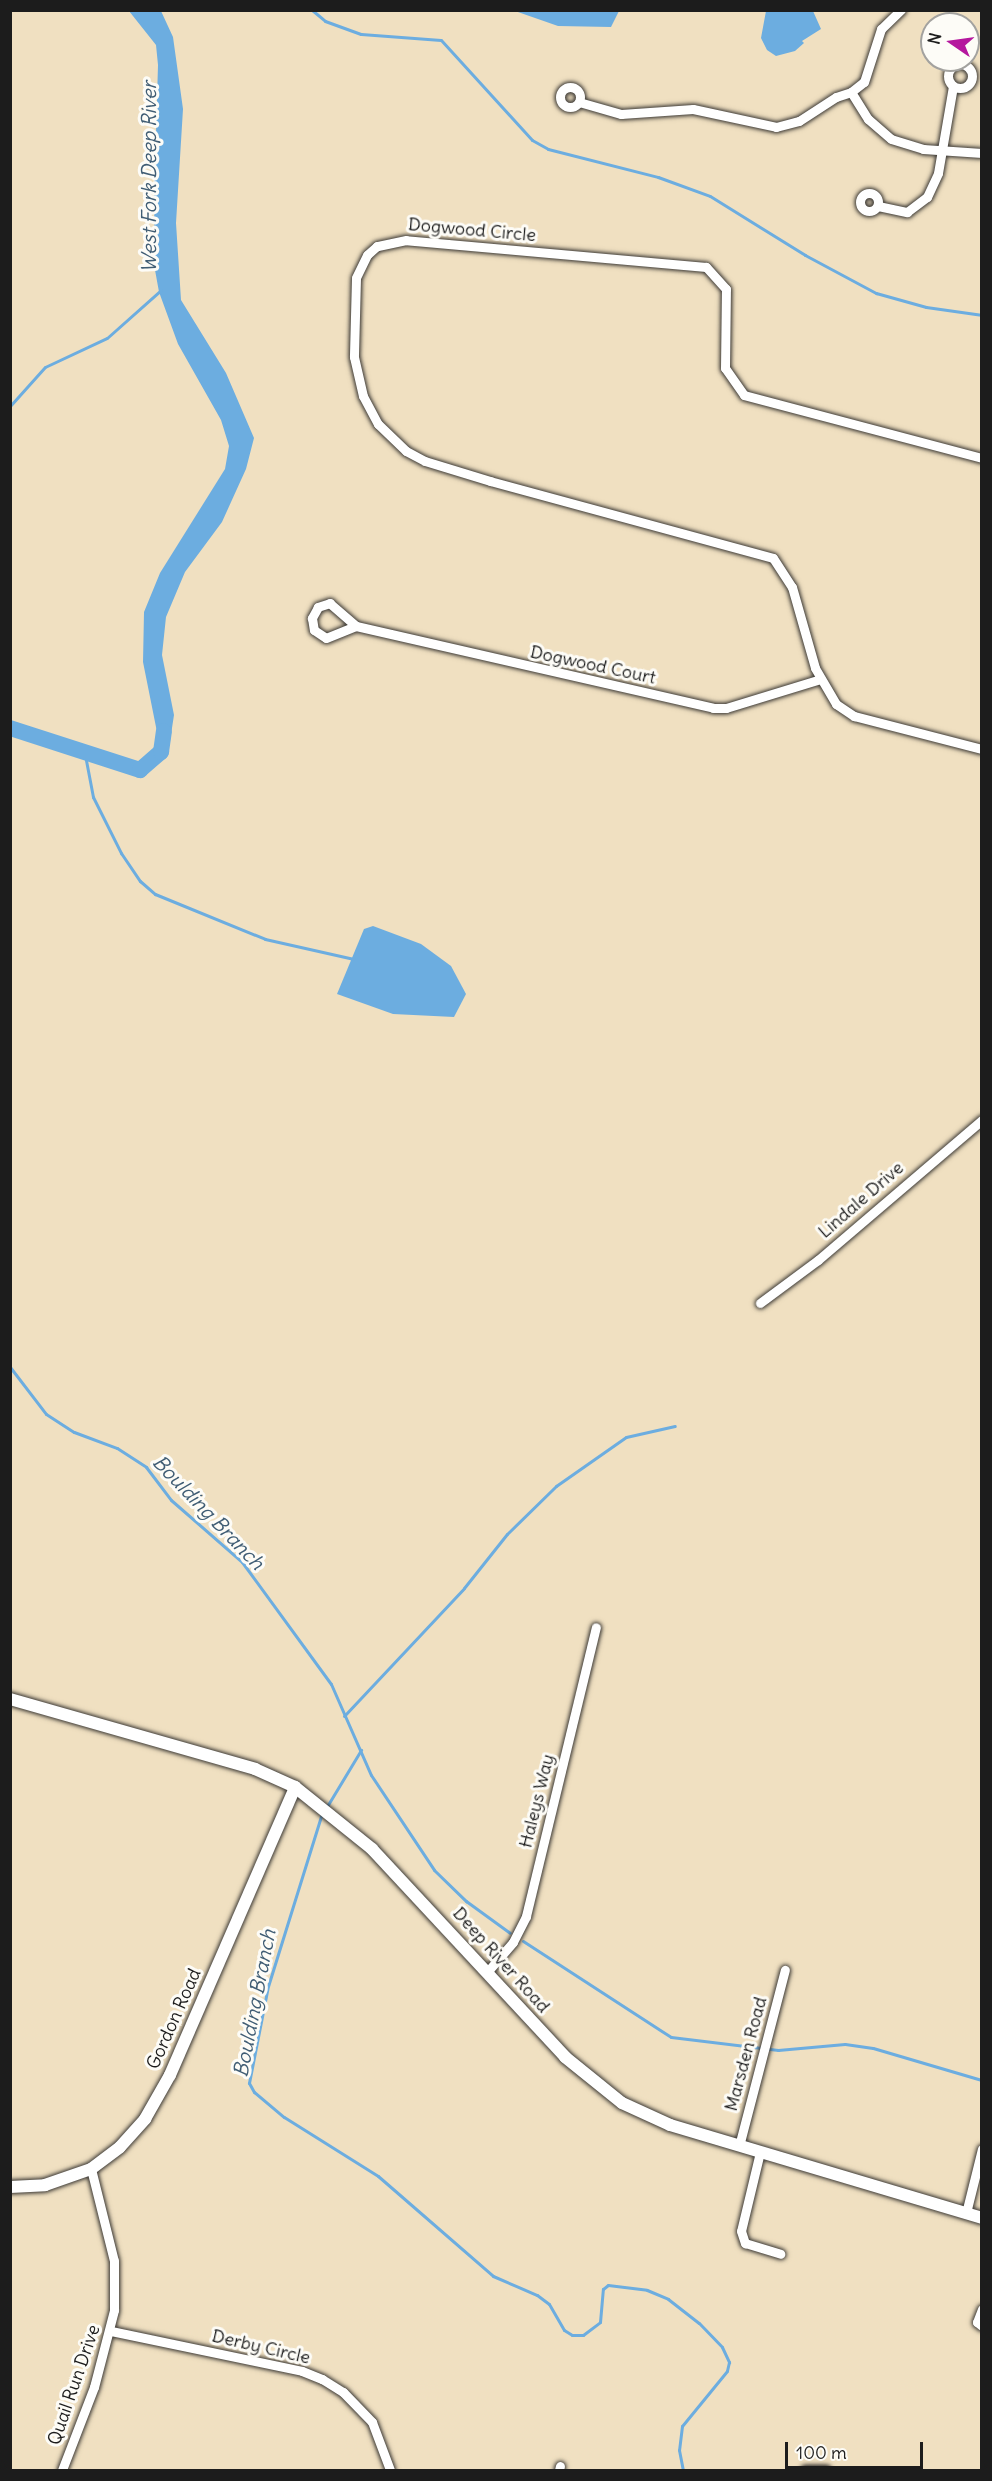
<!DOCTYPE html>
<style>
body{margin:0}
#map{position:relative;width:992px;height:2481px;overflow:hidden;background:#f0e0c1;font-family:Delius,sans-serif}
div>[style]{position:absolute}
.water>*{inset:0;background:#6cade0}
.stream>*{height:3px;margin:-1.5px;padding:0 1.5px;transform-origin:1.5px;border-radius:1.5px;background:#6cade0}
.river>*{height:16px;margin:-8px;padding:0 8px;transform-origin:8px;border-radius:8px;background:#6cade0}
.roads{filter:drop-shadow(0 0 2px #3c3935) drop-shadow(0 0 2px #3c3935)}
.street>*{height:9px;margin:-4.5px;padding:0 4.5px;transform-origin:4.5px;border-radius:4.5px;background:#fff}
.street>.ring{margin:-4.5px;padding:0;box-sizing:content-box;background:none;border:9px solid #fff;border-radius:50%}
.secondary>*{height:12px;margin:-6px;padding:0 6px;transform-origin:6px;border-radius:6px;background:#fff}
span{translate:-50% -50%;white-space:nowrap;text-align:center;line-height:1.15;-webkit-text-stroke:6px #fdfcf7;paint-order:stroke}
.street-label{font-size:18px;color:#1c1c1c}
.water-label{font-size:20px;color:#405d74;font-style:italic}
.frame{position:absolute;inset:0;border:12px solid #1c1c1c;pointer-events:none}
.north{position:absolute;left:920px;top:12px;width:60px;height:60px;box-sizing:border-box;background:#fdfcf7;border:2px solid #a3a29f;border-radius:50%;rotate:283deg;font-size:16px;font-weight:700;line-height:24px;text-align:center;color:#1c1c1c}
.north::after{content:'';display:block;margin:auto;width:21px;height:27px;background:#b5179e;clip-path:polygon(50% 0,100% 100%,50% 72%,0 100%)}
.scale{position:absolute;left:785px;top:2442px;width:138px;height:27px;box-sizing:border-box;border:3px solid #1c1c1c;border-top:0;padding-left:8px;font-size:18px;line-height:21px;white-space:nowrap;color:#1c1c1c;-webkit-text-stroke:4px #fdfcf7;paint-order:stroke}
</style>
<div id="map">
<div class="water">
<i style="clip-path:polygon(129px 11px,161px 11px,173px 37px,183px 109px,176px 223px,181px 300px,226px 373px,254px 438px,246px 469px,222px 522px,185px 572px,166px 617px,162px 655px,174px 715px,170px 741px,161px 752px,143px 662px,144px 612px,160px 573px,225px 469px,229px 446px,221px 420px,178px 344px,159px 292px,155px 270px,154px 200px,158px 65px,156px 45px)"></i>
<i style="clip-path:polygon(515px 11px,619px 11px,611px 27px,558px 26px)"></i>
<i style="clip-path:polygon(766px 11px,813px 11px,821px 29px,802px 41px,804px 43px,795px 51px,776px 56px,767px 50px,761px 38px)"></i>
<i style="clip-path:polygon(373px 926px,421px 944px,451px 966px,466px 994px,454px 1017px,393px 1014px,337px 994px,364px 929px)"></i>
</div>
<div class="stream">
<i style="left:312px;top:10px;width:17px;rotate:40deg"></i>
<i style="left:325px;top:21px;width:38px;rotate:20deg"></i>
<i style="left:361px;top:34px;width:80px;rotate:4.3deg"></i>
<i style="left:441px;top:40px;width:135px;rotate:47.7deg"></i>
<i style="left:532px;top:140px;width:18px;rotate:29deg"></i>
<i style="left:548px;top:149px;width:114px;rotate:14.3deg"></i>
<i style="left:658px;top:177px;width:55px;rotate:20.1deg"></i>
<i style="left:710px;top:196px;width:112px;rotate:31.8deg"></i>
<i style="left:805px;top:255px;width:81px;rotate:28.2deg"></i>
<i style="left:876px;top:293px;width:52px;rotate:15.6deg"></i>
<i style="left:926px;top:307px;width:57px;rotate:8.1deg"></i>
<i style="left:10px;top:406px;width:52px;rotate:-48.1deg"></i>
<i style="left:45px;top:367px;width:68px;rotate:-25.1deg"></i>
<i style="left:107px;top:338px;width:72px;rotate:-41.6deg"></i>
<i style="left:85px;top:755px;width:43px;rotate:79.2deg"></i>
<i style="left:93px;top:797px;width:63px;rotate:63.4deg"></i>
<i style="left:121px;top:853px;width:34px;rotate:56deg"></i>
<i style="left:140px;top:881px;width:20px;rotate:41deg"></i>
<i style="left:155px;top:894px;width:119px;rotate:22.2deg"></i>
<i style="left:265px;top:939px;width:91px;rotate:12.7deg"></i>
<i style="left:10px;top:1367px;width:59px;rotate:52.5deg"></i>
<i style="left:46px;top:1414px;width:33px;rotate:33deg"></i>
<i style="left:74px;top:1432px;width:46px;rotate:20.4deg"></i>
<i style="left:117px;top:1448px;width:35px;rotate:33deg"></i>
<i style="left:146px;top:1467px;width:41px;rotate:52.9deg"></i>
<i style="left:171px;top:1500px;width:94px;rotate:41.1deg"></i>
<i style="left:242px;top:1562px;width:151px;rotate:53.9deg"></i>
<i style="left:331px;top:1684px;width:99px;rotate:66.3deg"></i>
<i style="left:371px;top:1775px;width:114px;rotate:56.4deg"></i>
<i style="left:434px;top:1870px;width:45px;rotate:44.1deg"></i>
<i style="left:466px;top:1901px;width:54px;rotate:36deg"></i>
<i style="left:344px;top:1716px;width:175px;rotate:-46.8deg"></i>
<i style="left:464px;top:1588px;width:69px;rotate:-51.5deg"></i>
<i style="left:507px;top:1534px;width:69px;rotate:-44.4deg"></i>
<i style="left:556px;top:1486px;width:85px;rotate:-35deg"></i>
<i style="left:626px;top:1437px;width:50px;rotate:-12.7deg"></i>
<i style="left:326px;top:1808px;width:68px;rotate:-58.9deg"></i>
<i style="left:322px;top:1813px;width:181px;rotate:107.3deg"></i>
<i style="left:268px;top:1986px;width:99px;rotate:101.1deg"></i>
<i style="left:249px;top:2083px;width:10px;rotate:61deg"></i>
<i style="left:254px;top:2092px;width:39px;rotate:40deg"></i>
<i style="left:284px;top:2117px;width:111px;rotate:32.1deg"></i>
<i style="left:378px;top:2176px;width:152px;rotate:41deg"></i>
<i style="left:493px;top:2276px;width:48px;rotate:23.4deg"></i>
<i style="left:537px;top:2295px;width:15px;rotate:37deg"></i>
<i style="left:549px;top:2304px;width:30px;rotate:60deg"></i>
<i style="left:564px;top:2330px;width:9px;rotate:32deg"></i>
<i style="left:572px;top:2335px;width:11px"></i>
<i style="left:583px;top:2335px;width:21px;rotate:-37deg"></i>
<i style="left:600px;top:2322px;width:33px;rotate:-85deg"></i>
<i style="left:603px;top:2289px;width:6px;rotate:-39deg"></i>
<i style="left:608px;top:2285px;width:39px;rotate:7deg"></i>
<i style="left:647px;top:2290px;width:23px;rotate:23deg"></i>
<i style="left:668px;top:2299px;width:39px;rotate:38deg"></i>
<i style="left:699px;top:2323px;width:33px;rotate:46deg"></i>
<i style="left:722px;top:2347px;width:17px;rotate:65deg"></i>
<i style="left:729px;top:2362px;width:9px;rotate:103deg"></i>
<i style="left:727px;top:2371px;width:71px;rotate:129.3deg"></i>
<i style="left:682px;top:2426px;width:24px;rotate:97deg"></i>
<i style="left:679px;top:2450px;width:20px;rotate:79deg"></i>
<i style="left:523px;top:1941px;width:176px;rotate:33deg"></i>
<i style="left:671px;top:2037px;width:108px;rotate:6.9deg"></i>
<i style="left:778px;top:2050px;width:67px;rotate:-5.1deg"></i>
<i style="left:845px;top:2044px;width:28px;rotate:8deg"></i>
<i style="left:873px;top:2048px;width:114px;rotate:16.4deg"></i>
</div>
<div class="river">
<i style="left:10px;top:728px;width:137px;rotate:17.9deg"></i>
<i style="left:140px;top:770px;width:28px;rotate:-41deg"></i>
<i style="left:161px;top:752px;width:21px;rotate:-82deg"></i>
</div>
<div class="roads">
<div class="street">
<i class="ring" style="left:948px;top:64px;width:15px;height:15px"></i>
<i class="ring" style="left:560px;top:87px;width:11px;height:11px"></i>
<i style="left:851px;top:92px;width:16px;rotate:-38deg"></i>
<i style="left:864px;top:82px;width:56px;rotate:-72.2deg"></i>
<i style="left:881px;top:29px;width:28px;rotate:-44deg"></i>
<i style="left:579px;top:102px;width:44px;rotate:15.9deg"></i>
<i style="left:621px;top:114px;width:72px;rotate:-4deg"></i>
<i style="left:693px;top:109px;width:85px;rotate:12.2deg"></i>
<i style="left:776px;top:127px;width:24px;rotate:-15deg"></i>
<i style="left:799px;top:121px;width:44px;rotate:-33deg"></i>
<i style="left:836px;top:97px;width:16px;rotate:-18deg"></i>
<i style="left:851px;top:92px;width:32px;rotate:58deg"></i>
<i style="left:868px;top:119px;width:30px;rotate:41deg"></i>
<i style="left:891px;top:139px;width:34px;rotate:17deg"></i>
<i style="left:923px;top:149px;width:59px;rotate:3.9deg"></i>
<i class="ring" style="left:860px;top:193px;width:9px;height:9px"></i>
<i style="left:878px;top:206px;width:30px;rotate:12deg"></i>
<i style="left:907px;top:212px;width:25px;rotate:-37deg"></i>
<i style="left:927px;top:197px;width:26px;rotate:-65deg"></i>
<i style="left:938px;top:173px;width:88px;rotate:-80.2deg"></i>
<i style="left:982px;top:458px;width:246px;rotate:-165.2deg"></i>
<i style="left:744px;top:395px;width:33px;rotate:-125deg"></i>
<i style="left:725px;top:368px;width:79px;rotate:-89.3deg"></i>
<i style="left:726px;top:289px;width:30px;rotate:-132deg"></i>
<i style="left:706px;top:267px;width:301px;rotate:-174.9deg"></i>
<i style="left:406px;top:240px;width:30px;rotate:168deg"></i>
<i style="left:377px;top:246px;width:13px;rotate:138deg"></i>
<i style="left:367px;top:255px;width:25px;rotate:116deg"></i>
<i style="left:356px;top:278px;width:79px;rotate:91.5deg"></i>
<i style="left:354px;top:357px;width:40px;rotate:77deg"></i>
<i style="left:363px;top:396px;width:32px;rotate:62deg"></i>
<i style="left:378px;top:424px;width:39px;rotate:44deg"></i>
<i style="left:406px;top:451px;width:21px;rotate:28deg"></i>
<i style="left:425px;top:461px;width:68px;rotate:17.1deg"></i>
<i style="left:490px;top:481px;width:293px;rotate:15.2deg"></i>
<i style="left:773px;top:558px;width:35px;rotate:57deg"></i>
<i style="left:792px;top:587px;width:84px;rotate:74.1deg"></i>
<i style="left:815px;top:668px;width:42px;rotate:59.7deg"></i>
<i style="left:836px;top:704px;width:22px;rotate:34deg"></i>
<i style="left:854px;top:716px;width:132px;rotate:14.5deg"></i>
<i style="left:356px;top:626px;width:35px;rotate:-139deg"></i>
<i style="left:330px;top:603px;width:13px;rotate:162deg"></i>
<i style="left:318px;top:607px;width:13px;rotate:119deg"></i>
<i style="left:312px;top:618px;width:12px;rotate:81deg"></i>
<i style="left:314px;top:630px;width:14px;rotate:34deg"></i>
<i style="left:326px;top:638px;width:32px;rotate:-22deg"></i>
<i style="left:356px;top:626px;width:366px;rotate:12.9deg"></i>
<i style="left:713px;top:708px;width:13px"></i>
<i style="left:726px;top:708px;width:99px;rotate:-17deg"></i>
<i style="left:760px;top:1303px;width:72px;rotate:-36.6deg"></i>
<i style="left:818px;top:1260px;width:216px;rotate:-40.5deg"></i>
<i style="left:488px;top:1971px;width:38px;rotate:-49deg"></i>
<i style="left:513px;top:1942px;width:29px;rotate:-63deg"></i>
<i style="left:526px;top:1916px;width:297px;rotate:-76.4deg"></i>
<i style="left:739px;top:2146px;width:182px;rotate:-75.4deg"></i>
<i style="left:760px;top:2152px;width:81px;rotate:103.5deg"></i>
<i style="left:741px;top:2231px;width:13px;rotate:72deg"></i>
<i style="left:745px;top:2243px;width:37px;rotate:17deg"></i>
<i style="left:966px;top:2213px;width:66px;rotate:-76deg"></i>
<i style="left:982px;top:2309px;width:14px;rotate:111deg"></i>
<i style="left:977px;top:2322px;width:6px;rotate:39deg"></i>
<i style="left:111px;top:2331px;width:195px;rotate:11.8deg"></i>
<i style="left:302px;top:2371px;width:22px;rotate:22deg"></i>
<i style="left:322px;top:2379px;width:25px;rotate:32deg"></i>
<i style="left:343px;top:2392px;width:42px;rotate:46deg"></i>
<i style="left:372px;top:2422px;width:51px;rotate:69.4deg"></i>
<i style="left:62px;top:2470px;width:89px;rotate:-68.9deg"></i>
<i style="left:94px;top:2387px;width:80px;rotate:-75.4deg"></i>
<i style="left:114px;top:2310px;width:49px;rotate:-90deg"></i>
<i style="left:114px;top:2261px;width:95px;rotate:-104deg"></i>
<i style="left:559px;top:2470px;width:4px;rotate:-76deg"></i>
<i style="left:805px;top:2470px;width:21px"></i>
</div>
<div class="secondary">
<i style="left:10px;top:1699px;width:255px;rotate:15.9deg"></i>
<i style="left:255px;top:1769px;width:44px;rotate:24.2deg"></i>
<i style="left:295px;top:1787px;width:99px;rotate:38.8deg"></i>
<i style="left:372px;top:1849px;width:284px;rotate:47.1deg"></i>
<i style="left:565px;top:2057px;width:73px;rotate:38.9deg"></i>
<i style="left:622px;top:2103px;width:53px;rotate:24.6deg"></i>
<i style="left:670px;top:2125px;width:326px;rotate:16.6deg"></i>
<i style="left:10px;top:2187px;width:35px;rotate:-3deg"></i>
<i style="left:45px;top:2185px;width:49px;rotate:-19.2deg"></i>
<i style="left:91px;top:2169px;width:36px;rotate:-37deg"></i>
<i style="left:120px;top:2147px;width:38px;rotate:-48deg"></i>
<i style="left:145px;top:2119px;width:51px;rotate:-60.4deg"></i>
<i style="left:170px;top:2075px;width:314px;rotate:-66.5deg"></i>
</div>
</div>
<div class="street-label">
<span style="left:472px;top:230px;rotate:5deg">Dogwood Circle</span>
<span style="left:593px;top:665px;rotate:12deg">Dogwood Court</span>
<span style="left:861px;top:1200px;rotate:-41deg">Lindale Drive</span>
<span style="left:537px;top:1801px;rotate:-76deg">Haleys Way</span>
<span style="left:501px;top:1960px;rotate:48deg">Deep River Road</span>
<span style="left:174px;top:2019px;rotate:-66deg">Gordon Road</span>
<span style="left:746px;top:2054px;rotate:-75deg">Marsden Road</span>
<span style="left:261px;top:2347px;rotate:13deg">Derby Circle</span>
<span style="left:74px;top:2385px;rotate:-71deg">Quail Run Drive</span>
</div>
<div class="water-label">
<span style="left:148px;top:177px;rotate:-90deg">West Fork Deep River</span>
<span style="left:209px;top:1512px;rotate:46deg">Boulding Branch</span>
<span style="left:254px;top:2003px;rotate:-79deg">Boulding Branch</span>
</div>
<div class="frame"></div>
<div class="north">N</div>
<div class="scale">100 m</div>
</div>
